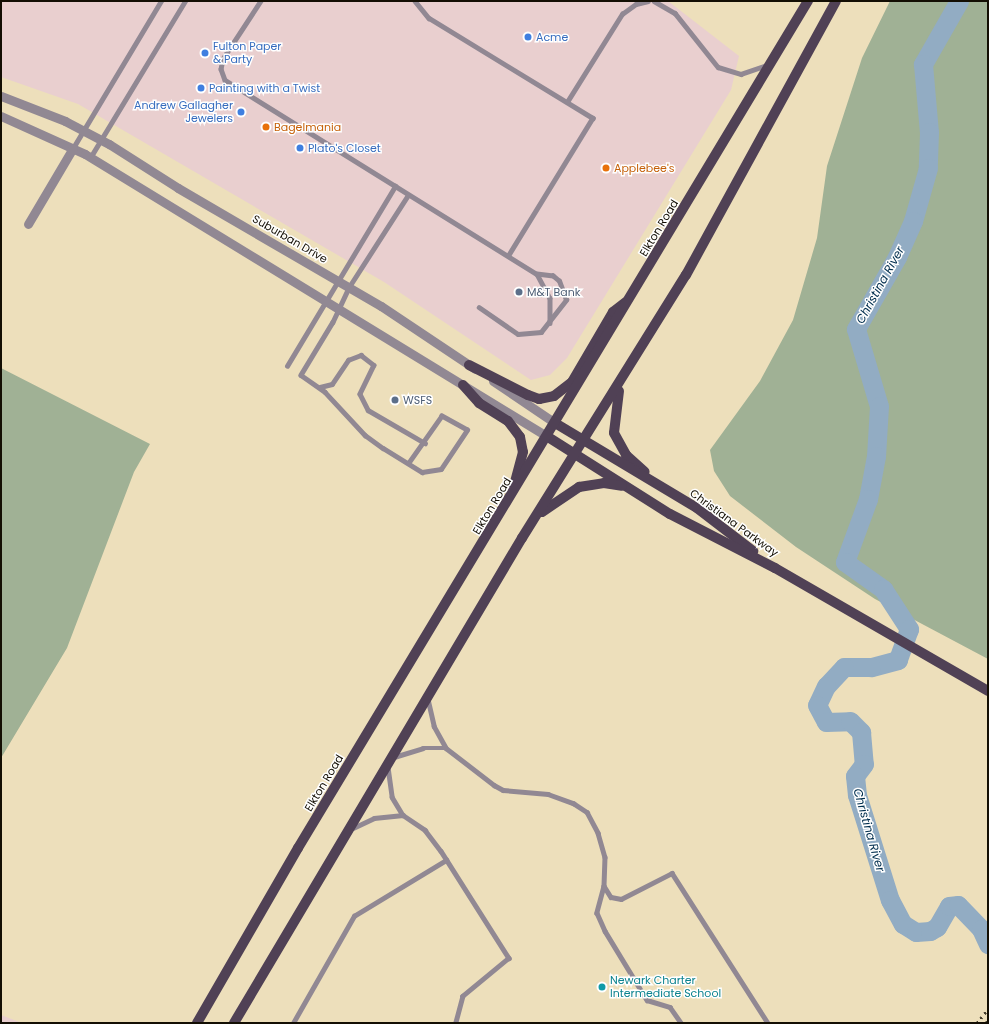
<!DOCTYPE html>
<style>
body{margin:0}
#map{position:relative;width:989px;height:1024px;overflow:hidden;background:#eddfbb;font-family:Poppins,sans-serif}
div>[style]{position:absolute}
.commercial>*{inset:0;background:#e9cfcf}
.forest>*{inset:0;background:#a0b195}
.river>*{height:19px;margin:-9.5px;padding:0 9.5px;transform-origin:9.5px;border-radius:9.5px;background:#92acc3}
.service>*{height:4.5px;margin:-2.25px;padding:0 2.25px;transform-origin:2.25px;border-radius:2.25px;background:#918893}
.minor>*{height:9px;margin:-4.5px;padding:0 4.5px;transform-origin:4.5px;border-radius:4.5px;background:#918893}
.primary>*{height:10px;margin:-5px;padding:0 5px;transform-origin:5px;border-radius:5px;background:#504155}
.rail>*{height:3px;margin-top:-1.5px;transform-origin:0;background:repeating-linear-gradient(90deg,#463f2e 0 2px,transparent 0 6px)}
.dots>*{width:11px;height:11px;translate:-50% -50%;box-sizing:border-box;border:2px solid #fff;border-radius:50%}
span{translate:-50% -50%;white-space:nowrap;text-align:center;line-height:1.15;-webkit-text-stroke:3px #fff;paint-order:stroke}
.shop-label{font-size:11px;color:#366cbe}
.left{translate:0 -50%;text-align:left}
.right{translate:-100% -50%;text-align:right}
.food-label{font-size:11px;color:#c56008}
.street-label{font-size:11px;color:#130e03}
.service-label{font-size:11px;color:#4e5e75}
.culture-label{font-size:11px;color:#0d838f}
.water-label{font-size:12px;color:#002e4e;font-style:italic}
.frame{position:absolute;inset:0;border:2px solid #130e03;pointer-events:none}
</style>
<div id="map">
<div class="commercial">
<i style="clip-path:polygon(1px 1px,668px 1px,739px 56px,731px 90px,567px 358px,550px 375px,531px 380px,384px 282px,78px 104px,1px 77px)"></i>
<i style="clip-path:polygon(1px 1015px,22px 1023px,1px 1023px)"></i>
</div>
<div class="forest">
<i style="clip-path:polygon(890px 1px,988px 1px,988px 659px,875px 599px,796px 547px,730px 496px,714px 471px,710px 450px,760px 381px,793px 320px,817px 238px,827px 166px,862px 58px)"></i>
<i style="clip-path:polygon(1px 368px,150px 444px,134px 472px,67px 648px,1px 758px)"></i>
</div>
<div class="river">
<i style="left:959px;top:1px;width:73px;rotate:119.7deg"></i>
<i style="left:923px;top:64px;width:68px;rotate:85deg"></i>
<i style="left:929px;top:132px;width:36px;rotate:92deg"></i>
<i style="left:928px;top:168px;width:55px;rotate:105.8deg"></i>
<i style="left:913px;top:221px;width:39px;rotate:114deg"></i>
<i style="left:897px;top:257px;width:83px;rotate:119.7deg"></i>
<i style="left:856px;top:329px;width:80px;rotate:73.4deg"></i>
<i style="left:879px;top:406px;width:50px;rotate:93.4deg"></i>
<i style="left:876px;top:456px;width:44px;rotate:100.5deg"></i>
<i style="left:868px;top:499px;width:67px;rotate:110.1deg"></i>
<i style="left:845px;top:562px;width:47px;rotate:35.4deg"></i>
<i style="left:883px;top:589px;width:48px;rotate:57deg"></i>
<i style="left:909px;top:629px;width:33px;rotate:110deg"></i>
<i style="left:898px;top:660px;width:28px;rotate:165deg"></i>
<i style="left:871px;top:667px;width:27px;rotate:180deg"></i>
<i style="left:844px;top:667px;width:26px;rotate:133deg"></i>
<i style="left:826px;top:686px;width:21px;rotate:115deg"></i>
<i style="left:817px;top:705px;width:19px;rotate:62deg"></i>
<i style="left:826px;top:722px;width:24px;rotate:-2deg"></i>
<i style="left:850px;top:721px;width:16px;rotate:45deg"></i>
<i style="left:861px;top:732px;width:32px;rotate:85deg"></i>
<i style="left:864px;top:764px;width:15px;rotate:127deg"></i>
<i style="left:855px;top:776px;width:19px;rotate:84deg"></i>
<i style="left:857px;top:795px;width:110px;rotate:72.6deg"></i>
<i style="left:890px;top:900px;width:27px;rotate:62deg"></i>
<i style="left:903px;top:924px;width:15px;rotate:32deg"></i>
<i style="left:916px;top:932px;width:14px;rotate:-4deg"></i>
<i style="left:930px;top:931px;width:8px;rotate:-30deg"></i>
<i style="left:937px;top:927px;width:24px;rotate:-60deg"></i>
<i style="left:949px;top:906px;width:9px;rotate:-6deg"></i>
<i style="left:958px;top:905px;width:33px;rotate:46deg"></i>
<i style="left:981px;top:929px;width:17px;rotate:65deg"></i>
</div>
<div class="service">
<i style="left:261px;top:1px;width:69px;rotate:123.2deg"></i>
<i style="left:223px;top:59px;width:10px;rotate:101deg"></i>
<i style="left:221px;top:69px;width:12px;rotate:70deg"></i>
<i style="left:225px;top:80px;width:367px;rotate:31.9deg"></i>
<i style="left:537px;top:274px;width:27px;rotate:62deg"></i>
<i style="left:550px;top:298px;width:25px;rotate:90deg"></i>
<i style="left:415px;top:1px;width:22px;rotate:51deg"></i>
<i style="left:429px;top:18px;width:192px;rotate:31.4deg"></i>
<i style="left:593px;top:118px;width:161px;rotate:121.5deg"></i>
<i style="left:654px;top:1px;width:24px;rotate:30deg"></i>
<i style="left:675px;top:13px;width:69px;rotate:51.5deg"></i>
<i style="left:718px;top:67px;width:24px;rotate:17deg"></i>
<i style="left:741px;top:74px;width:28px;rotate:-19deg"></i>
<i style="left:567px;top:102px;width:104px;rotate:-58deg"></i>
<i style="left:622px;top:14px;width:17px;rotate:-36deg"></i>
<i style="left:636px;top:4px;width:12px;rotate:-14deg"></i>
<i style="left:73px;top:148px;width:171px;rotate:-59.1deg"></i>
<i style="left:90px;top:158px;width:184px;rotate:-58.8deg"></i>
<i style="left:408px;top:196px;width:109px;rotate:122.7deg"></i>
<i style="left:349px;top:288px;width:38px;rotate:115deg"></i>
<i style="left:333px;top:322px;width:62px;rotate:121.1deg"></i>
<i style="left:301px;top:375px;width:29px;rotate:35deg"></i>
<i style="left:325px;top:392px;width:59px;rotate:47.1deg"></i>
<i style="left:365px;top:435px;width:22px;rotate:36deg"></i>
<i style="left:383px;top:448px;width:46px;rotate:31.6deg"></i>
<i style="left:422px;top:472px;width:19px;rotate:-9deg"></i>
<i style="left:441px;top:469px;width:47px;rotate:-56.3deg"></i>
<i style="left:467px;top:430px;width:29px;rotate:-151deg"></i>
<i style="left:442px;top:416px;width:57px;rotate:125.1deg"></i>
<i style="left:479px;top:307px;width:47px;rotate:34.7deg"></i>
<i style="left:518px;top:334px;width:23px;rotate:-5deg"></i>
<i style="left:541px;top:332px;width:41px;rotate:-52deg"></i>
<i style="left:566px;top:300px;width:20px;rotate:-110deg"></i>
<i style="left:559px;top:281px;width:8px;rotate:-140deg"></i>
<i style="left:553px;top:276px;width:16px;rotate:-173deg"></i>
<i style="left:287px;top:366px;width:210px;rotate:-59deg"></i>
<i style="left:320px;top:387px;width:12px;rotate:-14deg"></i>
<i style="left:332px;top:384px;width:29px;rotate:-56deg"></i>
<i style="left:348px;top:360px;width:14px;rotate:-21deg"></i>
<i style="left:361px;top:355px;width:16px;rotate:38deg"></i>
<i style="left:374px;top:365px;width:32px;rotate:116deg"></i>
<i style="left:360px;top:394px;width:18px;rotate:63deg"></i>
<i style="left:368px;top:410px;width:66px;rotate:30.1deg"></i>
<i style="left:428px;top:699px;width:28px;rotate:77deg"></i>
<i style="left:434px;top:726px;width:25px;rotate:61deg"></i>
<i style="left:446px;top:748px;width:61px;rotate:37.6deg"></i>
<i style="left:494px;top:785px;width:10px;rotate:29deg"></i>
<i style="left:503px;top:790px;width:45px;rotate:5.1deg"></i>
<i style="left:548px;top:794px;width:27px;rotate:20deg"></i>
<i style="left:573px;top:803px;width:17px;rotate:33deg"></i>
<i style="left:587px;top:812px;width:24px;rotate:62deg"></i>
<i style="left:598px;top:833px;width:25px;rotate:74deg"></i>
<i style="left:605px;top:857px;width:29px;rotate:92deg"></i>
<i style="left:604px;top:886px;width:28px;rotate:105deg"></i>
<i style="left:597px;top:913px;width:20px;rotate:66deg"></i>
<i style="left:605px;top:931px;width:81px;rotate:58.7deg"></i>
<i style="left:647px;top:1000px;width:24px;rotate:17deg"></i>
<i style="left:670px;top:1007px;width:19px;rotate:55deg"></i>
<i style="left:394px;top:757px;width:30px;rotate:-17deg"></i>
<i style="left:423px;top:748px;width:23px"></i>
<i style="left:388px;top:767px;width:30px;rotate:82deg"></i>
<i style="left:392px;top:797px;width:21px;rotate:59deg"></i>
<i style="left:403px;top:815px;width:27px;rotate:34deg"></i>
<i style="left:425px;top:830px;width:26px;rotate:53deg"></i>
<i style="left:441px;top:851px;width:127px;rotate:57.6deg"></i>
<i style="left:509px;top:958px;width:60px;rotate:140.4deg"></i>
<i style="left:463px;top:996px;width:28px;rotate:105deg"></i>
<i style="left:353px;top:828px;width:23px;rotate:-25deg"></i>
<i style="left:374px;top:818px;width:29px;rotate:-6deg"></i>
<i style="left:604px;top:886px;width:13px;rotate:58deg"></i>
<i style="left:611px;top:897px;width:10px;rotate:11deg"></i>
<i style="left:621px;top:899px;width:57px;rotate:-27deg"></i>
<i style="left:672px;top:873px;width:178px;rotate:57.4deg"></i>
<i style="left:293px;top:1023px;width:123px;rotate:-60.3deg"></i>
<i style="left:354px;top:916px;width:108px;rotate:-31.3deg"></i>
</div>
<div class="minor">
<i style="left:1px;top:96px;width:69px;rotate:21.3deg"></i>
<i style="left:65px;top:121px;width:50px;rotate:27.6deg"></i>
<i style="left:109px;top:144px;width:82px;rotate:32.5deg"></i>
<i style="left:178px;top:188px;width:235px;rotate:30.2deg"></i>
<i style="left:381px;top:306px;width:113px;rotate:33.8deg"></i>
<i style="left:1px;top:116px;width:92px;rotate:24.3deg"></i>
<i style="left:85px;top:154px;width:543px;rotate:31.43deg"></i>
<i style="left:28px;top:224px;width:88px;rotate:-59.4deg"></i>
<i style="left:493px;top:381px;width:75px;rotate:34.1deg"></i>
</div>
<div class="primary">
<i style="left:469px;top:365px;width:66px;rotate:27deg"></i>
<i style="left:528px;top:395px;width:12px;rotate:20deg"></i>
<i style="left:539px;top:399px;width:15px;rotate:-11deg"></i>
<i style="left:554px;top:396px;width:23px;rotate:-38deg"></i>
<i style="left:572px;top:382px;width:81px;rotate:-59.6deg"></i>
<i style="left:613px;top:312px;width:16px;rotate:-38deg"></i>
<i style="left:463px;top:385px;width:24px;rotate:48deg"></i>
<i style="left:479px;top:403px;width:34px;rotate:32deg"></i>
<i style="left:508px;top:421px;width:20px;rotate:53deg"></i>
<i style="left:520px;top:437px;width:15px;rotate:79deg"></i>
<i style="left:523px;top:452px;width:38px;rotate:105deg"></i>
<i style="left:619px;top:391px;width:42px;rotate:96.8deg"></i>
<i style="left:614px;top:433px;width:25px;rotate:61deg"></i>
<i style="left:626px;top:455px;width:25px;rotate:42deg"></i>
<i style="left:555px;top:423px;width:165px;rotate:30.9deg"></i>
<i style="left:697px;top:508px;width:71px;rotate:37.5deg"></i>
<i style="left:548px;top:437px;width:144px;rotate:32.3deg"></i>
<i style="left:670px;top:514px;width:118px;rotate:27.2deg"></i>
<i style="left:775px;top:568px;width:246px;rotate:30deg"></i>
<i style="left:542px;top:512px;width:45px;rotate:-34deg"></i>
<i style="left:579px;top:487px;width:25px;rotate:-9deg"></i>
<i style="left:604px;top:483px;width:18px;rotate:9deg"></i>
<i style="left:197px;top:1023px;width:202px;rotate:-60deg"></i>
<i style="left:298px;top:848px;width:989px;rotate:-58.95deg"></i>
<i style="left:234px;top:1023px;width:564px;rotate:-59.3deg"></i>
<i style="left:522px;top:538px;width:310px;rotate:-58.1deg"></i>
<i style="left:686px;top:275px;width:312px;rotate:-61.3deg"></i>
</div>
<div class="rail">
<i style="left:977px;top:1023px;width:18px;rotate:-52deg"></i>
<i style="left:986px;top:1023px;width:4px;rotate:-56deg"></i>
</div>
<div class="dots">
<i style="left:528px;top:37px;background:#3f7fe0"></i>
<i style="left:205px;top:53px;background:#3f7fe0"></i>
<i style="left:201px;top:88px;background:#3f7fe0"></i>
<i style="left:241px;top:112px;background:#3f7fe0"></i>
<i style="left:266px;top:127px;background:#e8710a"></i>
<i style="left:300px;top:148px;background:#3f7fe0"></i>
<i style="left:606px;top:168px;background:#e8710a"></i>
<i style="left:519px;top:292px;background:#5c6f8a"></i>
<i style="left:395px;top:400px;background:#5c6f8a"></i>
<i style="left:602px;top:987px;background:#0f9aa8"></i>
</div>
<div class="shop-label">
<span class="left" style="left:536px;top:37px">Acme</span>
<span class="left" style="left:213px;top:53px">Fulton Paper<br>&amp; Party</span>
<span class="left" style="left:209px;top:88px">Painting with a Twist</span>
<span class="right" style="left:233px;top:112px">Andrew Gallagher<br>Jewelers</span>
<span class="left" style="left:308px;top:148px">Plato's Closet</span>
</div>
<div class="food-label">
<span class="left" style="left:274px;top:127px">Bagelmania</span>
<span class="left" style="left:614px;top:168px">Applebee's</span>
</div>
<div class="street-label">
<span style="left:659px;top:228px;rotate:-59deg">Elkton Road</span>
<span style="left:290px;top:239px;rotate:30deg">Suburban Drive</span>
<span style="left:492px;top:506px;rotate:-59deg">Elkton Road</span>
<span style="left:734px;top:523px;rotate:36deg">Christiana Parkway</span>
<span style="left:324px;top:783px;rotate:-59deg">Elkton Road</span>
</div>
<div class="service-label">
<span class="left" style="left:527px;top:292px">M&amp;T Bank</span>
<span class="left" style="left:403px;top:400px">WSFS</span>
</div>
<div class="culture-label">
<span class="left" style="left:610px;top:987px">Newark Charter<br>Intermediate School</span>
</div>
<div class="water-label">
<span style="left:880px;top:285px;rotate:-61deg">Christina River</span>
<span style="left:869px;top:830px;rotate:74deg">Christina River</span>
</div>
<div class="frame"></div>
</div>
